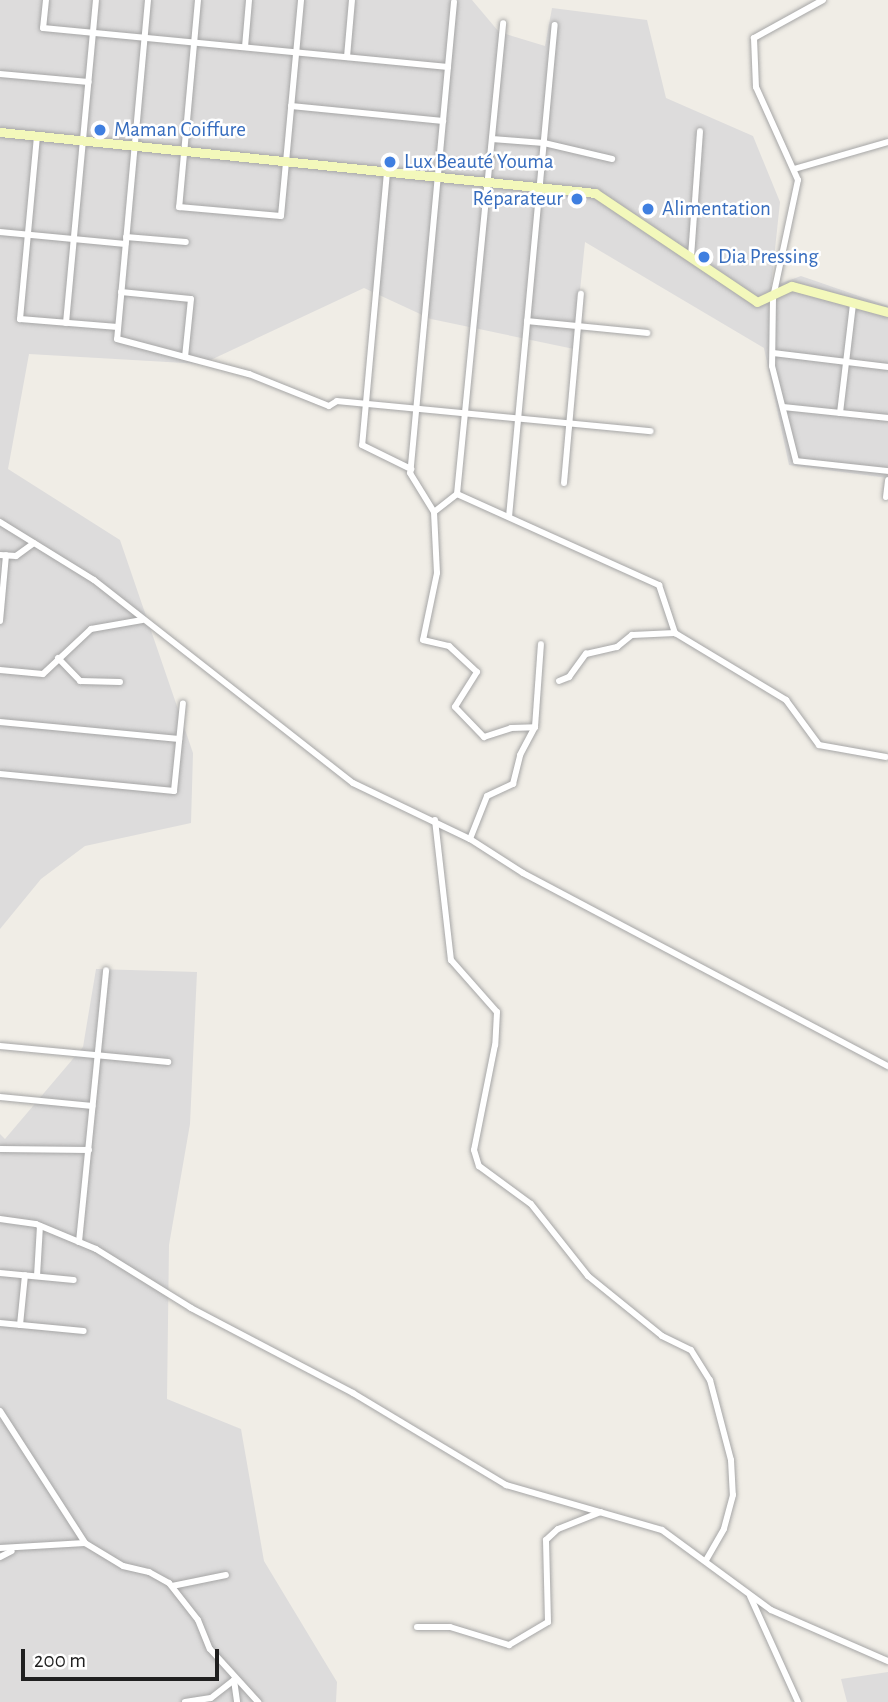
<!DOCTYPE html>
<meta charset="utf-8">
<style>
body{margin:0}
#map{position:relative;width:888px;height:1702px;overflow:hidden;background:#f0ede6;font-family:"Alegreya Sans",sans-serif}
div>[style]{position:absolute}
.residential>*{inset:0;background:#dddcdc}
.roads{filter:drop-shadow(0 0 2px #a6a6a6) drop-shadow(0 0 2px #a6a6a6)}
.street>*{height:6px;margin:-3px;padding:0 3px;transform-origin:3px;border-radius:3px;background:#fff}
.secondary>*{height:9px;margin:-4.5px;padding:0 4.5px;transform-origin:4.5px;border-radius:4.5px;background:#f3f8bb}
.dots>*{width:19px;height:19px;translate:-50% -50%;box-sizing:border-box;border:4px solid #fff;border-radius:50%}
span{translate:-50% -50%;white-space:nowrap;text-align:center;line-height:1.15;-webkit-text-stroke:5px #fff;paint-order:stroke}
.shop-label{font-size:21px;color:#366cbe}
.left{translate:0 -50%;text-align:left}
.right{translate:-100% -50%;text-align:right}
.scale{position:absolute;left:21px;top:1649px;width:198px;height:32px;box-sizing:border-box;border:4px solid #1f1f1f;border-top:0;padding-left:9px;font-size:21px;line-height:24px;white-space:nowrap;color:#1f1f1f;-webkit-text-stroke:5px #fff;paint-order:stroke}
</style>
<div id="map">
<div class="residential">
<i style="clip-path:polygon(0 0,472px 0,499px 32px,545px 46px,552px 8px,647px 20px,666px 98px,753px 136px,780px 202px,771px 287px,801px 276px,888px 306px,888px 478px,789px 465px,764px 348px,585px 242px,574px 349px,431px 319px,364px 288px,202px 364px,29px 354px,8px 469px,120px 540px,193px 753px,191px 823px,85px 846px,41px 879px,0 929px)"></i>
<i style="clip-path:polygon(96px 969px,197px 972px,190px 1124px,169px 1245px,167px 1399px,241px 1429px,264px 1561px,337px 1682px,336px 1702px,0 1702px,0 1134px,5px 1139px,83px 1047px)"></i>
<i style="clip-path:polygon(888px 1672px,888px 1702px,847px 1702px,841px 1679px)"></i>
</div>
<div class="roads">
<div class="street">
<i style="left:46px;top:0;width:28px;rotate:96deg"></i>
<i style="left:43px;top:28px;width:407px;rotate:5.5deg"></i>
<i style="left:148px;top:0;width:340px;rotate:95.2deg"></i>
<i style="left:117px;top:339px;width:137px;rotate:14.9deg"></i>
<i style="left:249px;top:374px;width:86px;rotate:21.8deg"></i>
<i style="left:329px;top:406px;width:9px;rotate:-32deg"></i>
<i style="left:337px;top:401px;width:315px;rotate:5.5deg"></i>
<i style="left:198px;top:0;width:208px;rotate:95.2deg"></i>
<i style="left:179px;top:207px;width:102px;rotate:5deg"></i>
<i style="left:281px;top:216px;width:217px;rotate:-84.7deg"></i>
<i style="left:823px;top:0;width:79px;rotate:151.2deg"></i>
<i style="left:754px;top:38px;width:49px;rotate:87.7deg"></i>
<i style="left:756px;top:87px;width:102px;rotate:65.7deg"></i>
<i style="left:798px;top:180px;width:121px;rotate:102deg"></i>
<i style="left:773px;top:298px;width:68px;rotate:90.8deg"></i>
<i style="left:772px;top:366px;width:98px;rotate:75.8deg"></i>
<i style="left:796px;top:461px;width:93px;rotate:6.2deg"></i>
<i style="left:454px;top:2px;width:473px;rotate:95.3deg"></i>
<i style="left:410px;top:473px;width:46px;rotate:58.4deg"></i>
<i style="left:434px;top:512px;width:29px;rotate:-38deg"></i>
<i style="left:457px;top:494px;width:222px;rotate:24.3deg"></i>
<i style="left:659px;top:585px;width:51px;rotate:71.6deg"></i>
<i style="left:675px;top:633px;width:130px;rotate:31.1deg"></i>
<i style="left:786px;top:700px;width:56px;rotate:53.7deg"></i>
<i style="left:819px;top:745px;width:68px;rotate:10.2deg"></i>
<i style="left:245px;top:47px;width:47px;rotate:-85.1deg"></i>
<i style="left:347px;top:57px;width:57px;rotate:-85deg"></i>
<i style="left:0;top:74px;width:89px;rotate:5.1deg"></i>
<i style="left:291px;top:106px;width:153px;rotate:5.6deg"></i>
<i style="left:37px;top:136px;width:184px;rotate:95.3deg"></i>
<i style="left:20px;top:319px;width:98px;rotate:4.7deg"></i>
<i style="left:492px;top:139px;width:52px;rotate:4.4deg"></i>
<i style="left:544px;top:143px;width:70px;rotate:13.2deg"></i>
<i style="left:794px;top:169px;width:98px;rotate:-16deg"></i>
<i style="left:387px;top:172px;width:274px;rotate:95.2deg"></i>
<i style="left:362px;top:445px;width:55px;rotate:26.1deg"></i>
<i style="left:0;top:232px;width:126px;rotate:5.5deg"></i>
<i style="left:126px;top:237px;width:60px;rotate:4.8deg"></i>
<i style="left:691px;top:257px;width:126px;rotate:-85.9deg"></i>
<i style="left:121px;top:292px;width:70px;rotate:5.7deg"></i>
<i style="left:191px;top:299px;width:58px;rotate:95.9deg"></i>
<i style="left:527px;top:321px;width:121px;rotate:5.7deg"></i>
<i style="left:66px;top:323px;width:324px;rotate:-84.7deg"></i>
<i style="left:773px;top:353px;width:116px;rotate:6.9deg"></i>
<i style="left:783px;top:407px;width:106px;rotate:6deg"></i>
<i style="left:840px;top:413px;width:110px;rotate:-83.2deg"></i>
<i style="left:564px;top:483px;width:190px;rotate:-84.9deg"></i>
<i style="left:457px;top:494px;width:473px;rotate:-84.4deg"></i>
<i style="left:886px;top:497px;width:17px;rotate:-83deg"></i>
<i style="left:434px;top:512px;width:61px;rotate:87.2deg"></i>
<i style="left:437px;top:573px;width:68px;rotate:101.8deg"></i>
<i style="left:423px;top:640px;width:27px;rotate:13deg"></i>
<i style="left:449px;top:646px;width:38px;rotate:43deg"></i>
<i style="left:477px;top:672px;width:41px;rotate:122.2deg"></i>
<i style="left:455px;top:707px;width:42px;rotate:46deg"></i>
<i style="left:484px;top:737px;width:28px;rotate:-18deg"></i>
<i style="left:511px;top:728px;width:24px;rotate:-2deg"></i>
<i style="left:509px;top:517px;width:494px;rotate:-84.7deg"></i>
<i style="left:0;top:522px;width:110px;rotate:31.7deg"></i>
<i style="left:94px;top:580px;width:329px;rotate:38.1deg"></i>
<i style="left:353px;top:783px;width:130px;rotate:25.6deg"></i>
<i style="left:470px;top:839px;width:63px;rotate:32.7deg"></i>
<i style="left:523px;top:873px;width:413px;rotate:27.9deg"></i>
<i style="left:0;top:555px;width:16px;rotate:4deg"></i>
<i style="left:16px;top:556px;width:22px;rotate:-36deg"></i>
<i style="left:0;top:621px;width:66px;rotate:-84.8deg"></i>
<i style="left:58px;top:658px;width:32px;rotate:46deg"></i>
<i style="left:80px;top:681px;width:40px;rotate:1.4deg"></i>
<i style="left:0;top:670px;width:43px;rotate:5.3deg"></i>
<i style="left:43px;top:674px;width:66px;rotate:-43.2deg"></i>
<i style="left:91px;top:629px;width:52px;rotate:-10deg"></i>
<i style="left:559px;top:681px;width:11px;rotate:-22deg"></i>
<i style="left:569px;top:677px;width:29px;rotate:-54deg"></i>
<i style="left:586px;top:654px;width:32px;rotate:-13deg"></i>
<i style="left:617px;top:647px;width:19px;rotate:-39deg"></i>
<i style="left:632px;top:635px;width:43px;rotate:-2.7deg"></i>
<i style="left:0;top:722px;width:180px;rotate:5.4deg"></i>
<i style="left:0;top:774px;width:175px;rotate:5.6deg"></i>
<i style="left:174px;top:791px;width:88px;rotate:-84.2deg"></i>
<i style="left:435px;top:820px;width:141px;rotate:83.5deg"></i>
<i style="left:451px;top:960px;width:69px;rotate:48.5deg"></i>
<i style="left:497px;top:1012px;width:33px;rotate:93deg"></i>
<i style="left:495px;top:1045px;width:107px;rotate:101.3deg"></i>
<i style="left:474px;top:1150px;width:17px;rotate:73deg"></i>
<i style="left:479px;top:1166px;width:64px;rotate:36.2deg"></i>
<i style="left:531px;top:1204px;width:92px;rotate:51.6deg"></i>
<i style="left:588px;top:1276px;width:95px;rotate:39deg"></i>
<i style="left:662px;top:1336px;width:32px;rotate:26deg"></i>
<i style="left:691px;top:1350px;width:36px;rotate:58deg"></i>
<i style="left:710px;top:1380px;width:83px;rotate:75.3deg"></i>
<i style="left:731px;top:1460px;width:35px;rotate:87deg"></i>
<i style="left:733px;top:1495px;width:35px;rotate:105deg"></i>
<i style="left:724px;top:1529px;width:36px;rotate:120deg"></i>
<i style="left:470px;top:839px;width:46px;rotate:-68.4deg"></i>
<i style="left:487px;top:796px;width:29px;rotate:-25deg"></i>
<i style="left:513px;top:784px;width:30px;rotate:-76deg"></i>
<i style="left:520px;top:755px;width:32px;rotate:-62deg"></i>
<i style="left:535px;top:727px;width:83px;rotate:-85.9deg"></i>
<i style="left:0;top:1046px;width:169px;rotate:5.4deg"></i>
<i style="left:0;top:1097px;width:93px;rotate:5.5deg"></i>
<i style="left:0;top:1149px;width:89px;rotate:0.6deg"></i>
<i style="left:0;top:1219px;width:36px;rotate:8deg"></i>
<i style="left:36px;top:1224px;width:65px;rotate:22.6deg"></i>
<i style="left:96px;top:1249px;width:112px;rotate:31.8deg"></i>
<i style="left:191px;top:1308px;width:183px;rotate:27.7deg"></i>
<i style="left:353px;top:1393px;width:179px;rotate:31deg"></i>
<i style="left:506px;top:1485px;width:162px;rotate:16.1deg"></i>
<i style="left:662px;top:1530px;width:135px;rotate:36.3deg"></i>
<i style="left:771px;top:1610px;width:128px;rotate:23.6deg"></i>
<i style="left:79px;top:1242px;width:273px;rotate:-84.3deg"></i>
<i style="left:0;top:1273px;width:74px;rotate:5.4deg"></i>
<i style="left:37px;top:1276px;width:50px;rotate:-86.6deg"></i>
<i style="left:0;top:1323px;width:84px;rotate:5.4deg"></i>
<i style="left:20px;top:1325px;width:50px;rotate:-84.3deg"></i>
<i style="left:0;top:1411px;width:157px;rotate:57.2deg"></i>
<i style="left:85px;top:1543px;width:44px;rotate:31.2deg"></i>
<i style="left:123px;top:1566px;width:27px;rotate:13deg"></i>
<i style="left:149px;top:1572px;width:23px;rotate:29deg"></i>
<i style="left:169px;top:1583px;width:47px;rotate:51.9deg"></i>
<i style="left:198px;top:1620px;width:31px;rotate:68deg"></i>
<i style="left:210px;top:1649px;width:72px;rotate:47.8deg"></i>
<i style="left:0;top:1548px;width:85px;rotate:-3.4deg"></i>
<i style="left:0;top:1557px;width:13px;rotate:-27deg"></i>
<i style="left:172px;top:1586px;width:55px;rotate:-11.5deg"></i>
<i style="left:750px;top:1596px;width:116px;rotate:65.6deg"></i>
<i style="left:417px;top:1627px;width:33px"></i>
<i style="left:450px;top:1627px;width:62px;rotate:17deg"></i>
<i style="left:509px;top:1645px;width:45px;rotate:-30.5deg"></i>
<i style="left:548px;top:1622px;width:82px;rotate:-91.4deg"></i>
<i style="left:546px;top:1540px;width:16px;rotate:-43deg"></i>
<i style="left:558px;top:1529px;width:46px;rotate:-21.6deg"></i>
<i style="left:185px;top:1702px;width:26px;rotate:-9deg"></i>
<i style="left:211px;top:1698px;width:29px;rotate:-38deg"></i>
<i style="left:234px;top:1680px;width:22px;rotate:82deg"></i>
</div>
<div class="secondary">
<i style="left:0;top:132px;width:598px;rotate:5.85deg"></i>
<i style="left:595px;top:193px;width:195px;rotate:33.9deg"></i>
<i style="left:757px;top:302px;width:38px;rotate:-25deg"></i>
<i style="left:792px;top:286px;width:99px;rotate:15.2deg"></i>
</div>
</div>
<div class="dots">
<i style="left:100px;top:130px;background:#3f7fe0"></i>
<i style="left:390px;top:162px;background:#3f7fe0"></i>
<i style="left:577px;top:199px;background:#3f7fe0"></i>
<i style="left:648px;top:209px;background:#3f7fe0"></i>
<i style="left:704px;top:257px;background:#3f7fe0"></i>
</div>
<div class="shop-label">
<span class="left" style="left:114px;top:130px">Maman Coiffure</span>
<span class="left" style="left:404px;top:162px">Lux Beauté Youma</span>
<span class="right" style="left:563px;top:199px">Réparateur</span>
<span class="left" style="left:662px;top:209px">Alimentation</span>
<span class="left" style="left:718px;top:257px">Dia Pressing</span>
</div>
<div class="scale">200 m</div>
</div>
